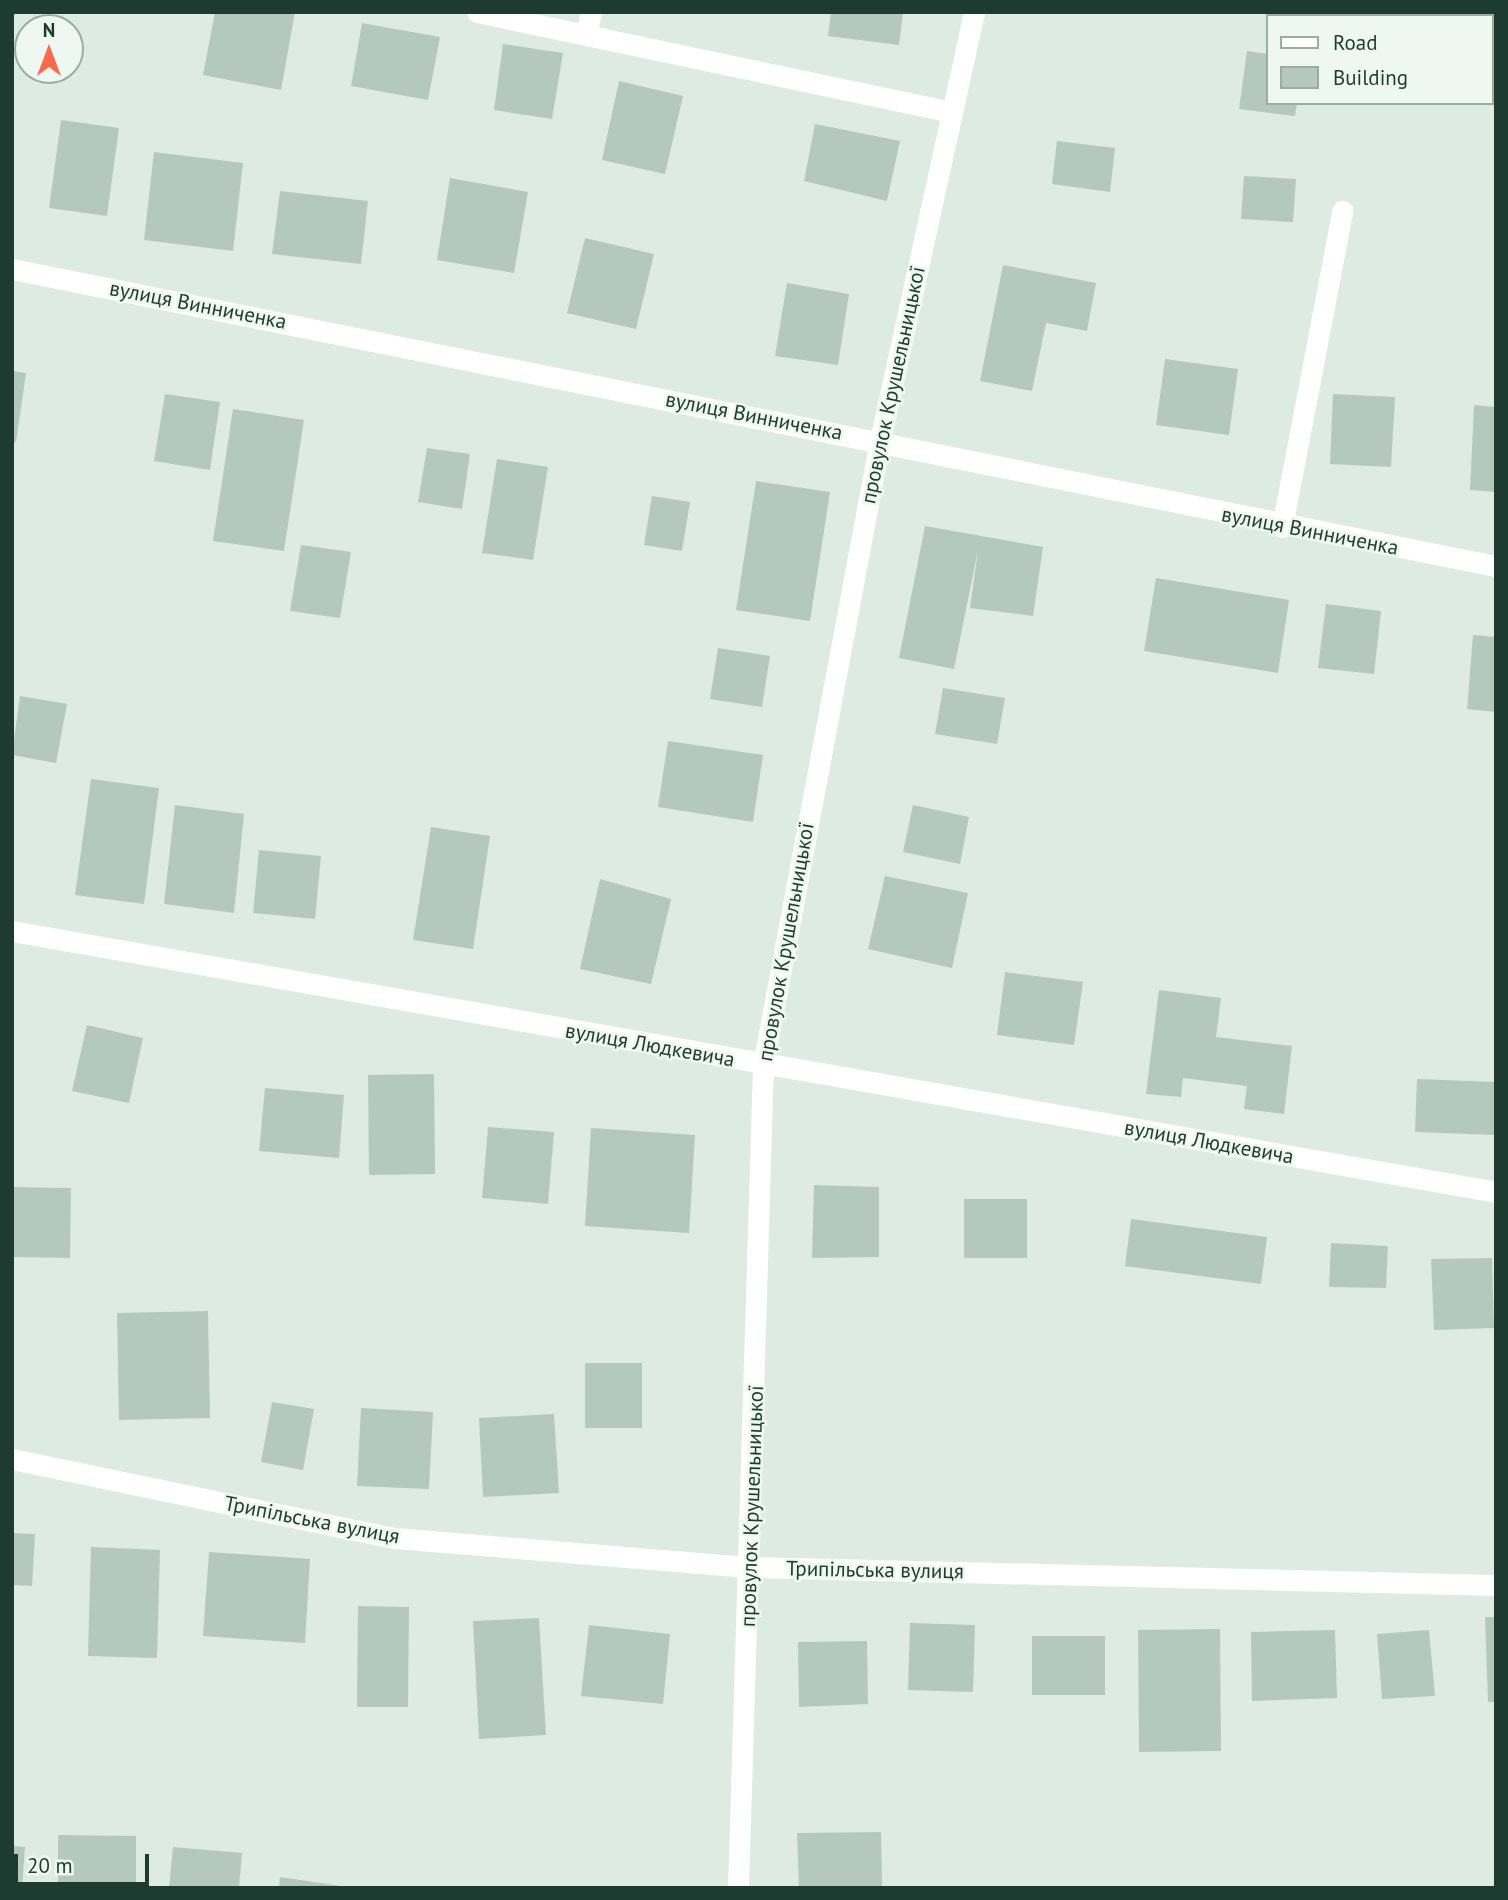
<!DOCTYPE html>
<meta charset="utf-8">
<style>
body{margin:0}
#map{position:relative;width:1508px;height:1900px;overflow:hidden;background:#ddebe4;font-family:"PT Sans",sans-serif}
div>[style]{position:absolute}
.building>*{inset:0;background:#b5c8bf}
.minor>*{height:21px;margin:-10.5px;padding:0 10.5px;transform-origin:10.5px;border-radius:10.5px;background:#fff}
span{translate:-50% -50%;white-space:nowrap;text-align:center;line-height:1.15;-webkit-text-stroke:5px #eef7f2;paint-order:stroke}
.street-label{font-size:21px;color:#1e3b31}
.frame{position:absolute;inset:0;border:14px solid #1e3b31;pointer-events:none}
.legend{position:absolute;left:1266px;top:14px;width:228px;height:91px;box-sizing:border-box;background:#eef7f2;border:2px solid #9baca5;margin:0;padding:9px 12px;list-style:none;font-size:21px;color:#1e3b31}
.legend li{display:flex;align-items:center;gap:14px;height:35px}
.legend b{width:35px;border:2px solid #9baca5}
.north{position:absolute;left:14px;top:14px;width:70px;height:70px;box-sizing:border-box;background:#eef7f2;border:2px solid #9baca5;border-radius:50%;rotate:0deg;font-size:19px;font-weight:700;line-height:28px;text-align:center;color:#1e3b31}
.north::after{content:'';display:block;margin:auto;width:24px;height:32px;background:#fe6748;clip-path:polygon(50% 0,100% 100%,50% 72%,0 100%)}
.scale{position:absolute;left:14px;top:1854px;width:135px;height:32px;box-sizing:border-box;border:4px solid #1e3b31;border-top:0;padding-left:9px;font-size:21px;line-height:24px;white-space:nowrap;color:#1e3b31;-webkit-text-stroke:5px #eef7f2;paint-order:stroke}
</style>
<div id="map">
<div class="building">
<i style="clip-path:polygon(215px 12px,295px 12px,281px 90px,203px 75px)"></i>
<i style="clip-path:polygon(831px 12px,903px 12px,899px 45px,828px 36px)"></i>
<i style="clip-path:polygon(362px 23px,440px 37px,428px 100px,351px 86px)"></i>
<i style="clip-path:polygon(503px 44px,563px 53px,552px 119px,494px 110px)"></i>
<i style="clip-path:polygon(1247px 51px,1268px 54px,1268px 103px,1297px 103px,1295px 116px,1239px 109px)"></i>
<i style="clip-path:polygon(619px 81px,683px 96px,665px 174px,602px 160px)"></i>
<i style="clip-path:polygon(61px 120px,119px 128px,107px 216px,49px 208px)"></i>
<i style="clip-path:polygon(815px 124px,900px 141px,887px 201px,804px 181px)"></i>
<i style="clip-path:polygon(1057px 141px,1115px 148px,1110px 192px,1052px 184px)"></i>
<i style="clip-path:polygon(154px 152px,243px 163px,233px 251px,144px 240px)"></i>
<i style="clip-path:polygon(1244px 176px,1296px 179px,1293px 222px,1241px 219px)"></i>
<i style="clip-path:polygon(450px 178px,528px 192px,514px 273px,437px 260px)"></i>
<i style="clip-path:polygon(280px 191px,368px 201px,361px 264px,272px 254px)"></i>
<i style="clip-path:polygon(585px 238px,654px 254px,636px 329px,567px 313px)"></i>
<i style="clip-path:polygon(1003px 265px,1096px 283px,1087px 331px,1046px 323px,1032px 391px,980px 381px)"></i>
<i style="clip-path:polygon(787px 283px,849px 294px,838px 365px,775px 356px)"></i>
<i style="clip-path:polygon(1165px 359px,1238px 369px,1229px 435px,1156px 425px)"></i>
<i style="clip-path:polygon(12px 371px,26px 373px,16px 442px,12px 441px)"></i>
<i style="clip-path:polygon(165px 394px,220px 402px,210px 470px,154px 461px)"></i>
<i style="clip-path:polygon(1333px 394px,1395px 397px,1391px 467px,1330px 464px)"></i>
<i style="clip-path:polygon(1474px 405px,1496px 407px,1496px 492px,1470px 490px)"></i>
<i style="clip-path:polygon(233px 409px,304px 420px,284px 551px,213px 541px)"></i>
<i style="clip-path:polygon(427px 448px,470px 454px,462px 509px,418px 502px)"></i>
<i style="clip-path:polygon(497px 459px,548px 467px,533px 560px,482px 553px)"></i>
<i style="clip-path:polygon(756px 481px,830px 492px,810px 621px,736px 610px)"></i>
<i style="clip-path:polygon(652px 496px,690px 502px,682px 551px,644px 545px)"></i>
<i style="clip-path:polygon(925px 526px,1043px 547px,1033px 616px,970px 608px,978px 550px,954px 669px,899px 658px)"></i>
<i style="clip-path:polygon(301px 545px,351px 552px,340px 618px,290px 611px)"></i>
<i style="clip-path:polygon(1156px 578px,1289px 600px,1278px 673px,1144px 651px)"></i>
<i style="clip-path:polygon(1326px 604px,1381px 611px,1374px 674px,1318px 668px)"></i>
<i style="clip-path:polygon(1473px 635px,1496px 637px,1496px 712px,1467px 709px)"></i>
<i style="clip-path:polygon(718px 648px,770px 656px,762px 707px,710px 699px)"></i>
<i style="clip-path:polygon(943px 688px,1005px 698px,997px 744px,935px 734px)"></i>
<i style="clip-path:polygon(20px 696px,67px 704px,56px 763px,12px 755px)"></i>
<i style="clip-path:polygon(668px 741px,763px 755px,753px 822px,658px 807px)"></i>
<i style="clip-path:polygon(91px 779px,159px 788px,144px 904px,75px 895px)"></i>
<i style="clip-path:polygon(175px 805px,244px 814px,234px 913px,164px 904px)"></i>
<i style="clip-path:polygon(913px 805px,969px 817px,960px 864px,903px 852px)"></i>
<i style="clip-path:polygon(431px 827px,490px 836px,473px 949px,413px 940px)"></i>
<i style="clip-path:polygon(259px 850px,321px 856px,315px 919px,253px 913px)"></i>
<i style="clip-path:polygon(885px 876px,968px 893px,952px 968px,868px 949px)"></i>
<i style="clip-path:polygon(600px 879px,671px 899px,651px 984px,580px 969px)"></i>
<i style="clip-path:polygon(1005px 972px,1083px 982px,1074px 1045px,997px 1035px)"></i>
<i style="clip-path:polygon(1159px 990px,1221px 998px,1216px 1037px,1292px 1046px,1284px 1114px,1244px 1109px,1247px 1086px,1183px 1078px,1181px 1097px,1146px 1094px)"></i>
<i style="clip-path:polygon(87px 1025px,143px 1038px,129px 1103px,72px 1091px)"></i>
<i style="clip-path:polygon(434px 1074px,435px 1174px,369px 1175px,368px 1075px)"></i>
<i style="clip-path:polygon(1417px 1079px,1496px 1082px,1496px 1135px,1415px 1132px)"></i>
<i style="clip-path:polygon(265px 1088px,344px 1095px,339px 1158px,259px 1151px)"></i>
<i style="clip-path:polygon(488px 1127px,554px 1132px,548px 1204px,482px 1198px)"></i>
<i style="clip-path:polygon(591px 1128px,695px 1135px,689px 1233px,585px 1226px)"></i>
<i style="clip-path:polygon(814px 1185px,879px 1187px,879px 1257px,812px 1258px)"></i>
<i style="clip-path:polygon(12px 1187px,71px 1188px,70px 1258px,12px 1257px)"></i>
<i style="clip-path:polygon(964px 1199px,1027px 1199px,1027px 1258px,964px 1258px)"></i>
<i style="clip-path:polygon(1131px 1219px,1267px 1237px,1261px 1284px,1125px 1266px)"></i>
<i style="clip-path:polygon(1331px 1243px,1388px 1246px,1386px 1288px,1329px 1287px)"></i>
<i style="clip-path:polygon(1492px 1258px,1494px 1328px,1434px 1330px,1431px 1259px)"></i>
<i style="clip-path:polygon(208px 1311px,210px 1418px,119px 1420px,117px 1313px)"></i>
<i style="clip-path:polygon(585px 1363px,642px 1363px,642px 1428px,585px 1428px)"></i>
<i style="clip-path:polygon(272px 1402px,314px 1409px,303px 1470px,261px 1462px)"></i>
<i style="clip-path:polygon(361px 1408px,433px 1412px,429px 1489px,357px 1486px)"></i>
<i style="clip-path:polygon(554px 1414px,559px 1493px,483px 1497px,479px 1418px)"></i>
<i style="clip-path:polygon(12px 1533px,35px 1534px,32px 1586px,12px 1585px)"></i>
<i style="clip-path:polygon(91px 1547px,160px 1550px,157px 1658px,88px 1656px)"></i>
<i style="clip-path:polygon(209px 1552px,310px 1559px,305px 1643px,203px 1636px)"></i>
<i style="clip-path:polygon(358px 1606px,409px 1607px,408px 1707px,357px 1707px)"></i>
<i style="clip-path:polygon(1485px 1617px,1496px 1617px,1496px 1702px,1488px 1702px)"></i>
<i style="clip-path:polygon(539px 1618px,546px 1735px,479px 1739px,473px 1621px)"></i>
<i style="clip-path:polygon(910px 1623px,975px 1625px,973px 1692px,908px 1690px)"></i>
<i style="clip-path:polygon(589px 1625px,670px 1634px,663px 1704px,581px 1696px)"></i>
<i style="clip-path:polygon(1220px 1629px,1221px 1751px,1139px 1752px,1138px 1630px)"></i>
<i style="clip-path:polygon(1335px 1630px,1337px 1698px,1252px 1701px,1251px 1632px)"></i>
<i style="clip-path:polygon(1429px 1630px,1435px 1696px,1382px 1699px,1377px 1634px)"></i>
<i style="clip-path:polygon(1032px 1636px,1105px 1636px,1105px 1695px,1032px 1695px)"></i>
<i style="clip-path:polygon(867px 1641px,868px 1704px,799px 1707px,798px 1642px)"></i>
<i style="clip-path:polygon(881px 1832px,882px 1888px,799px 1888px,797px 1833px)"></i>
<i style="clip-path:polygon(58px 1835px,136px 1836px,136px 1888px,58px 1888px)"></i>
<i style="clip-path:polygon(12px 1846px,25px 1847px,22px 1888px,12px 1888px)"></i>
<i style="clip-path:polygon(173px 1847px,242px 1853px,239px 1888px,169px 1888px)"></i>
<i style="clip-path:polygon(280px 1877px,341px 1886px,340px 1888px,279px 1888px)"></i>
</div>
<div class="minor">
<i style="left:477px;top:12px;width:484px;rotate:11.9deg"></i>
<i style="left:586px;top:34px;width:23px;rotate:-77deg"></i>
<i style="left:12px;top:269px;width:1513px;rotate:11.32deg"></i>
<i style="left:1282px;top:527px;width:322px;rotate:-79.2deg"></i>
<i style="left:12px;top:931px;width:1507px;rotate:9.97deg"></i>
<i style="left:12px;top:1459px;width:391px;rotate:11.7deg"></i>
<i style="left:395px;top:1538px;width:357px;rotate:4.7deg"></i>
<i style="left:751px;top:1567px;width:745px;rotate:1.38deg"></i>
<i style="left:738px;top:1888px;width:823px;rotate:-88.26deg"></i>
<i style="left:763px;top:1065px;width:636px;rotate:-79.4deg"></i>
<i style="left:880px;top:440px;width:438px;rotate:-77.6deg"></i>
</div>
<div class="street-label">
<span style="left:198px;top:305px;rotate:11deg">вулиця Винниченка</span>
<span style="left:893px;top:385px;rotate:-78deg">провулок Крушельницької</span>
<span style="left:754px;top:416px;rotate:11deg">вулиця Винниченка</span>
<span style="left:1310px;top:531px;rotate:11deg">вулиця Винниченка</span>
<span style="left:786px;top:942px;rotate:-80deg">провулок Крушельницької</span>
<span style="left:650px;top:1045px;rotate:10deg">вулиця Людкевича</span>
<span style="left:1209px;top:1142px;rotate:10deg">вулиця Людкевича</span>
<span style="left:752px;top:1506px;rotate:-88deg">провулок Крушельницької</span>
<span style="left:312px;top:1520px;rotate:11deg">Трипільська вулиця</span>
<span style="left:875px;top:1570px;rotate:1deg">Трипільська вулиця</span>
</div>
<div class="frame"></div>
<ul class="legend">
<li><b style="height:9px;background:#fff"></b>Road</li>
<li><b style="height:19px;background:#b5c8bf"></b>Building</li>
</ul>
<div class="north">N</div>
<div class="scale">20 m</div>
</div>
